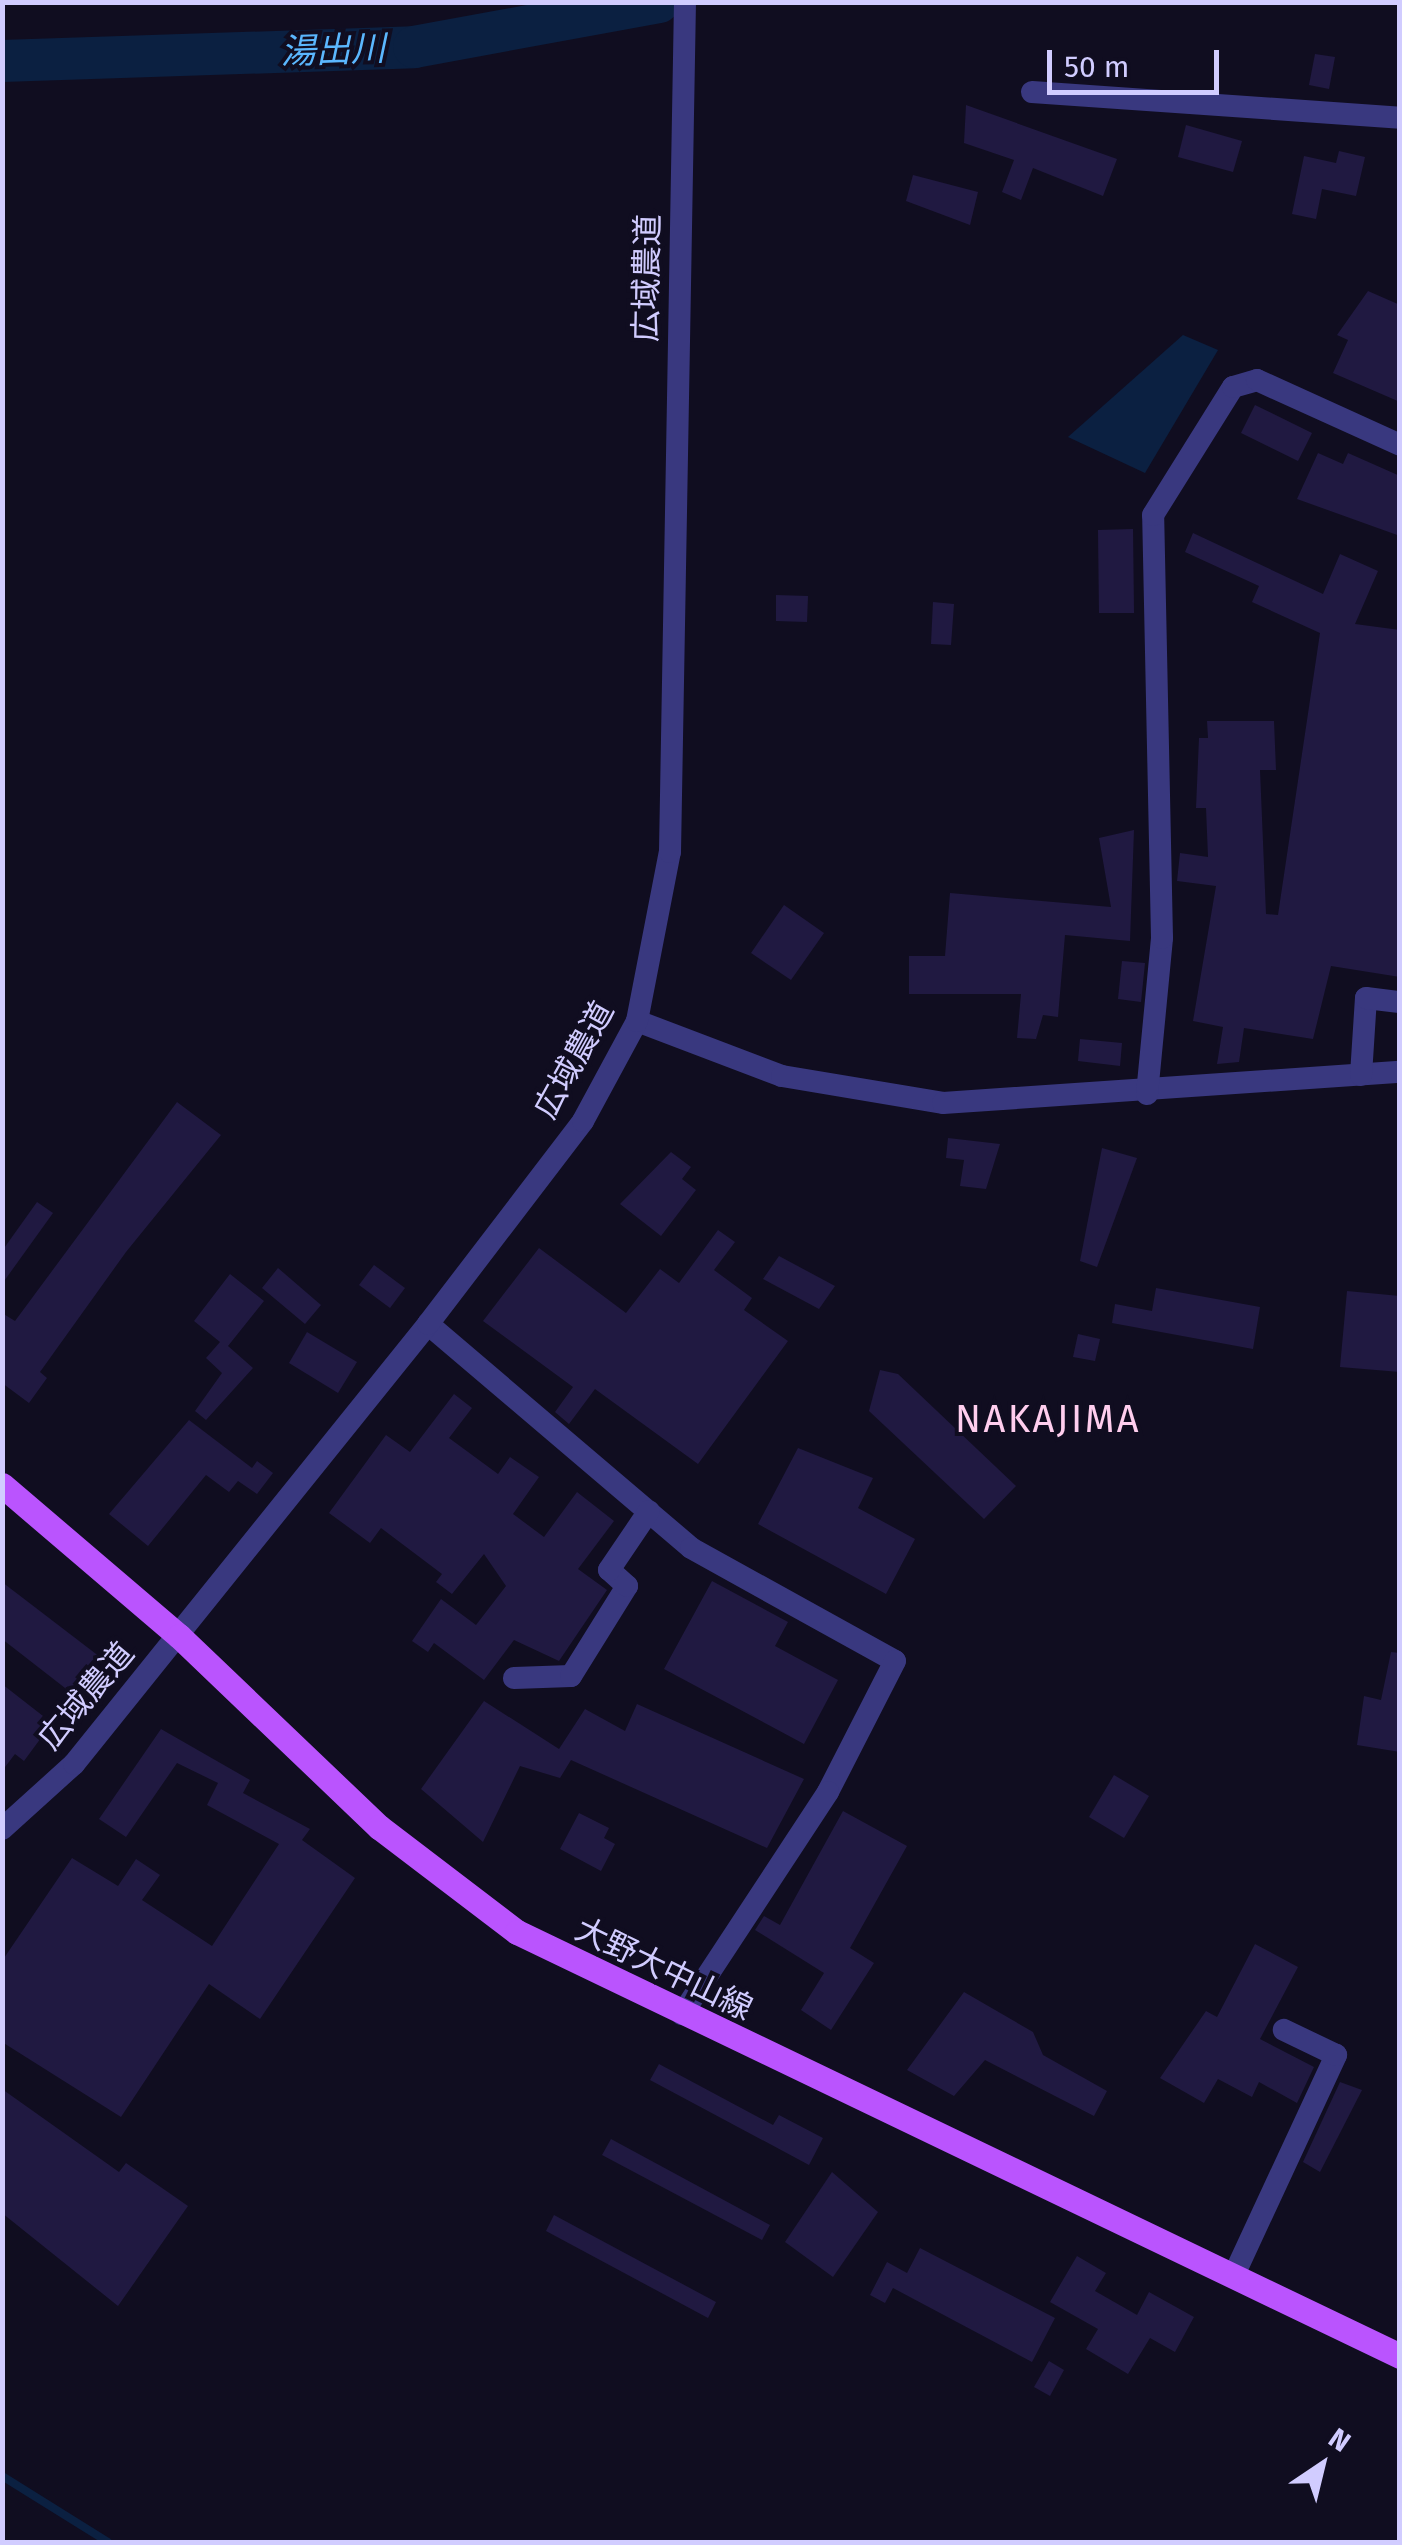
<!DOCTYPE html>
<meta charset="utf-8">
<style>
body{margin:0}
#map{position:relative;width:1402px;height:2545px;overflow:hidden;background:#100d20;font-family:"Fira Sans","Noto Sans JP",sans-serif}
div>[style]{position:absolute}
.water>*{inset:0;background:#0b2041}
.stream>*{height:8px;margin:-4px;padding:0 4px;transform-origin:4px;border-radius:4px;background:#0b2041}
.river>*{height:42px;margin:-21px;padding:0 21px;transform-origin:21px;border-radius:21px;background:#0b2041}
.building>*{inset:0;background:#201941}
.minor>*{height:22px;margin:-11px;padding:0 11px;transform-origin:11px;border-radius:11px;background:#39387f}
.major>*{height:25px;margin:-12.5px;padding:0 12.5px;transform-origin:12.5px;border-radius:12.5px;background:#ba54fe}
span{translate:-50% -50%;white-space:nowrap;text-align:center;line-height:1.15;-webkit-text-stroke:8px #100d20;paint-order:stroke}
.street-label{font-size:32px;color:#d1ccff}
.water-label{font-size:35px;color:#5bb7fe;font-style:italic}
.quarter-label{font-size:38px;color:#ffceee;letter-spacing:2.5px}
.frame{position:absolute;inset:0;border:5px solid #d1ccff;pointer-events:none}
.north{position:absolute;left:1272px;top:2415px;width:100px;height:100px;-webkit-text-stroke:8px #100d20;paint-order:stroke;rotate:35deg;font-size:28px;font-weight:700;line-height:40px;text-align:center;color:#d1ccff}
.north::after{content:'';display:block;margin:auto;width:35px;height:45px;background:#d1ccff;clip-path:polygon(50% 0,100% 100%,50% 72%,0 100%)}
.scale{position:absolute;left:1047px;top:50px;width:172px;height:45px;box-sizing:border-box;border:5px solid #d1ccff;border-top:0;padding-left:12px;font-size:30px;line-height:35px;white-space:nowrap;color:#d1ccff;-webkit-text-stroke:8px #100d20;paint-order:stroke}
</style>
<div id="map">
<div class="water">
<i style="clip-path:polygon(1183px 335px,1218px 350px,1145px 473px,1068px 437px)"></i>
</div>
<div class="stream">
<i style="left:2px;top:2476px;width:125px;rotate:31.9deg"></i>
</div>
<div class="river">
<i style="left:2px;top:61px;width:412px;rotate:-1.9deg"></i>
<i style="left:414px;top:47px;width:249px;rotate:-10.4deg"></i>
</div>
<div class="building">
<i style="clip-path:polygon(1315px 54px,1335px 57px,1329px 89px,1309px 85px)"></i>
<i style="clip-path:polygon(966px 105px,1117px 159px,1103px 196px,1033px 168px,1021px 200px,1002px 192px,1014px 160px,964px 143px)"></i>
<i style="clip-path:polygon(1186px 125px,1242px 141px,1233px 172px,1178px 157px)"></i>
<i style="clip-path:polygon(1339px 151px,1365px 157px,1356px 196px,1322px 189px,1316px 219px,1292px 214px,1304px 156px,1336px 163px)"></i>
<i style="clip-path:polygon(913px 175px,978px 192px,970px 225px,906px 201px)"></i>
<i style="clip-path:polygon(1368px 291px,1400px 305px,1400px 402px,1333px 373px,1348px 340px,1337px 335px)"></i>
<i style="clip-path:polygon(1255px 405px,1312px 433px,1298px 461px,1241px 433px)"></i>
<i style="clip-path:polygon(1318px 453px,1343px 464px,1348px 453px,1400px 476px,1400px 536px,1297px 499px)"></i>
<i style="clip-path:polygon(1133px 529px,1134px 613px,1099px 613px,1098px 530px)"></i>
<i style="clip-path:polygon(1193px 533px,1323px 594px,1340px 554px,1378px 571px,1355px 624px,1400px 630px,1400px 977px,1331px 966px,1313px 1039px,1244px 1028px,1239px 1062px,1217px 1064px,1223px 1027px,1193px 1021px,1216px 886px,1177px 881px,1180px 853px,1208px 857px,1206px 808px,1196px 808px,1199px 738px,1208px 738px,1207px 721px,1274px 721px,1276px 770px,1260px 770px,1266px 914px,1278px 915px,1320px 633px,1252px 602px,1259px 586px,1185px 552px)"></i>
<i style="clip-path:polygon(776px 595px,808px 596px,807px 622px,776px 621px)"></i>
<i style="clip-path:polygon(933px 602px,954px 604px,951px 645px,931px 644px)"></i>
<i style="clip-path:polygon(1134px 830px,1130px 941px,1065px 935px,1058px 1017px,1043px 1015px,1036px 1039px,1017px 1038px,1021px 994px,909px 994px,909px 956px,945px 956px,950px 893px,1111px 907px,1099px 838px)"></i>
<i style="clip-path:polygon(784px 905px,824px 933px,791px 980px,751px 953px)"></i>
<i style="clip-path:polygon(1122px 961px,1145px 963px,1141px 1002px,1118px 999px)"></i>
<i style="clip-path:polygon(1080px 1039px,1122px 1043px,1120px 1066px,1078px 1061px)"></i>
<i style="clip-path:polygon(177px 1102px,221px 1135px,126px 1252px,40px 1372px,47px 1378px,29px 1403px,2px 1383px,2px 1313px,15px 1321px)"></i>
<i style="clip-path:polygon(948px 1138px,1000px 1144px,986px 1189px,960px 1186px,964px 1160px,946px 1158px)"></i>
<i style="clip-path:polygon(1102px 1148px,1137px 1158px,1097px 1267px,1080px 1261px)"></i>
<i style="clip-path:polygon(671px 1152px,691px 1167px,682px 1179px,696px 1190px,661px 1236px,620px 1204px)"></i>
<i style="clip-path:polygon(37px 1202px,53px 1213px,2px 1284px,2px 1251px)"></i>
<i style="clip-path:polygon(718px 1230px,735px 1242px,714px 1270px,752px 1298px,744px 1310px,788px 1341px,698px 1464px,595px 1389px,569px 1424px,555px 1412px,573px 1387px,483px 1321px,539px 1248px,626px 1313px,660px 1269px,679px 1283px)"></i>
<i style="clip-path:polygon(779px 1256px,835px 1286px,819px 1309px,763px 1279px)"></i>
<i style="clip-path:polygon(374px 1265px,405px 1288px,390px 1308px,359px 1285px)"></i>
<i style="clip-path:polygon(278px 1268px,321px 1305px,305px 1324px,262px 1288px)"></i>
<i style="clip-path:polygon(230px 1274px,264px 1301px,228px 1346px,253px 1368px,206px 1420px,195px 1411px,222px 1373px,206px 1358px,220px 1342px,194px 1321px)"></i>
<i style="clip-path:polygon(1156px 1288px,1260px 1307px,1253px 1349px,1112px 1323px,1115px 1304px,1152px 1311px)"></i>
<i style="clip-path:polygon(1347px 1291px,1400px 1296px,1400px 1372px,1340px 1367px)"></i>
<i style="clip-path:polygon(307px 1332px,357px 1362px,338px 1393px,289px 1363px)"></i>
<i style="clip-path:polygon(1078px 1334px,1100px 1339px,1095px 1361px,1073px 1357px)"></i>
<i style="clip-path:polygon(880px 1370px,898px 1374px,1016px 1486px,984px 1519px,869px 1411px)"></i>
<i style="clip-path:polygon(454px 1394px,472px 1408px,449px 1438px,498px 1474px,510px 1457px,539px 1477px,513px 1514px,544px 1537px,577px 1492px,614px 1521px,578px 1569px,607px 1590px,559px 1661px,514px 1640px,484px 1680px,434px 1643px,428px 1652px,412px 1641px,441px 1599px,476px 1625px,506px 1586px,484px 1554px,452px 1594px,436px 1582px,442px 1574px,381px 1528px,370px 1543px,329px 1513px,386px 1435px,410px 1452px)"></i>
<i style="clip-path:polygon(189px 1420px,252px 1468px,257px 1461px,273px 1473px,257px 1494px,238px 1481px,229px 1492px,206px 1475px,148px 1546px,109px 1514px)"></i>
<i style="clip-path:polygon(798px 1448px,873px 1478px,858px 1508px,915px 1539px,886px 1594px,758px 1524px)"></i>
<i style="clip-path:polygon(712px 1581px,788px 1622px,775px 1646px,838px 1680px,804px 1744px,664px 1669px)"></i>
<i style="clip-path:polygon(2px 1582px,100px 1657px,74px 1695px,2px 1639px)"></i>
<i style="clip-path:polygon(1391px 1652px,1400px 1653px,1400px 1752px,1357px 1745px,1364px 1696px,1381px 1700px)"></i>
<i style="clip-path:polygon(2px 1684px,52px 1723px,24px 1761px,15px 1754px,2px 1771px)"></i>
<i style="clip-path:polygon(484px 1701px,559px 1749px,585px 1709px,625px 1731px,637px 1704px,804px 1779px,767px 1848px,571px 1760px,560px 1778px,520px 1766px,483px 1842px,421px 1789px)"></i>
<i style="clip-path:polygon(161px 1729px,250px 1780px,243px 1793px,310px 1829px,302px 1840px,355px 1878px,260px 2019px,209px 1984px,121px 2117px,2px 2042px,2px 1961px,72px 1858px,118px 1886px,136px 1859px,160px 1875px,142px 1900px,212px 1946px,279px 1844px,207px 1805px,218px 1783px,177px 1763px,126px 1837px,99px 1819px)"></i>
<i style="clip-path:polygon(1114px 1775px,1149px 1796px,1124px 1838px,1089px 1817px)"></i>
<i style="clip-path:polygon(843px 1811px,907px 1846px,850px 1948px,874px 1963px,831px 2030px,801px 2010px,824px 1973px,755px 1930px,764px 1916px,780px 1925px)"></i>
<i style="clip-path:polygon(579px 1813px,609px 1828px,604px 1838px,615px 1844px,601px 1871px,560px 1849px)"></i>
<i style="clip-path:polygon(1255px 1944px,1298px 1967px,1260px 2039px,1314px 2067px,1297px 2103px,1259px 2082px,1252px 2097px,1218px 2079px,1204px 2103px,1160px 2078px,1206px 2011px,1217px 2017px)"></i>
<i style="clip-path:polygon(964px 1992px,1033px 2032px,1043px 2055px,1107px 2091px,1094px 2116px,985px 2060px,954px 2096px,907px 2070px)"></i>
<i style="clip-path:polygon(659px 2064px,773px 2125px,779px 2115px,823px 2138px,809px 2165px,650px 2080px)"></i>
<i style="clip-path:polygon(1340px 2082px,1362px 2090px,1320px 2172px,1303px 2162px)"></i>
<i style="clip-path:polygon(2px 2089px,119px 2172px,126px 2163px,188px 2206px,118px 2306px,2px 2213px)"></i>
<i style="clip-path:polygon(611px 2139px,770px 2225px,762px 2240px,602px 2155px)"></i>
<i style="clip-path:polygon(832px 2172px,878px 2212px,833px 2277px,785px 2242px)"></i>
<i style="clip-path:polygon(554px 2215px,716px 2302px,708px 2318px,546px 2231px)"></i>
<i style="clip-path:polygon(920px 2248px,1055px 2318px,1032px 2362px,893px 2288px,885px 2303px,870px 2295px,887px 2262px,907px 2273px)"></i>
<i style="clip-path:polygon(1077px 2256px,1106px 2273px,1095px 2291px,1137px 2315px,1149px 2292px,1194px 2317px,1175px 2352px,1150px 2338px,1128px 2374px,1086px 2349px,1098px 2329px,1050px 2302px)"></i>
<i style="clip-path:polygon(1049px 2361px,1064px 2370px,1050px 2396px,1034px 2387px)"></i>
</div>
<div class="minor">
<i style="left:1032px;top:92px;width:369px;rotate:4deg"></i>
<i style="left:637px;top:1021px;width:155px;rotate:20.8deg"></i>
<i style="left:782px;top:1076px;width:163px;rotate:9.5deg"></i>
<i style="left:943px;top:1103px;width:458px;rotate:-3.9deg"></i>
<i style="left:1361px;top:1075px;width:77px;rotate:-86.3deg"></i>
<i style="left:1366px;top:998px;width:34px;rotate:7deg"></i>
<i style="left:1147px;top:1094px;width:157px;rotate:-84.5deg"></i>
<i style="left:1162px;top:938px;width:423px;rotate:-91.2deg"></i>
<i style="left:1153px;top:515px;width:151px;rotate:-58deg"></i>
<i style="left:1233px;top:387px;width:25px;rotate:-16deg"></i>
<i style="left:1257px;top:380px;width:157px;rotate:24.4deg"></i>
<i style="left:428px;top:1324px;width:345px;rotate:40.4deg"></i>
<i style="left:691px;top:1548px;width:233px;rotate:29deg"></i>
<i style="left:895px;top:1661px;width:147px;rotate:117.1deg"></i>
<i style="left:828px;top:1792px;width:266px;rotate:123.3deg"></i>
<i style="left:514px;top:1678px;width:57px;rotate:-2deg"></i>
<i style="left:571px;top:1676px;width:106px;rotate:-58.1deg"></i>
<i style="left:627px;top:1586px;width:24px;rotate:-138deg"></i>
<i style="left:609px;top:1570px;width:71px;rotate:-55.9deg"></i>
<i style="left:2px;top:1829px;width:97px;rotate:-42.1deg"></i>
<i style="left:74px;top:1764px;width:565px;rotate:-51.18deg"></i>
<i style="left:428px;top:1324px;width:255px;rotate:-52.6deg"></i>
<i style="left:583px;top:1121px;width:114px;rotate:-61.6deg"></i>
<i style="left:637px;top:1021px;width:172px;rotate:-79deg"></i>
<i style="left:670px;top:852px;width:850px;rotate:-88.99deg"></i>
<i style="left:1233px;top:2277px;width:245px;rotate:-65.1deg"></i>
<i style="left:1336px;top:2055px;width:58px;rotate:-154.3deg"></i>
</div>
<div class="major">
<i style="left:2px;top:1485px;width:233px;rotate:40.5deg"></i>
<i style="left:179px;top:1636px;width:277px;rotate:43.7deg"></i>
<i style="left:379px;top:1827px;width:173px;rotate:37.3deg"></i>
<i style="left:517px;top:1932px;width:980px;rotate:25.65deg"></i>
</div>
<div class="street-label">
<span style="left:647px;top:278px;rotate:-89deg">広域農道</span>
<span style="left:574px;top:1060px;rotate:-61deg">広域農道</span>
<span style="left:86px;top:1696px;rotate:-50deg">広域農道</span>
<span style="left:664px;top:1969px;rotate:26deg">大野大中山線</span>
</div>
<div class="water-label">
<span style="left:333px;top:50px;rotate:-2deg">湯出川</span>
</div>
<div class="quarter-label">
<span style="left:1048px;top:1420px">NAKAJIMA</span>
</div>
<div class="frame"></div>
<div class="north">N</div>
<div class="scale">50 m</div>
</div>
